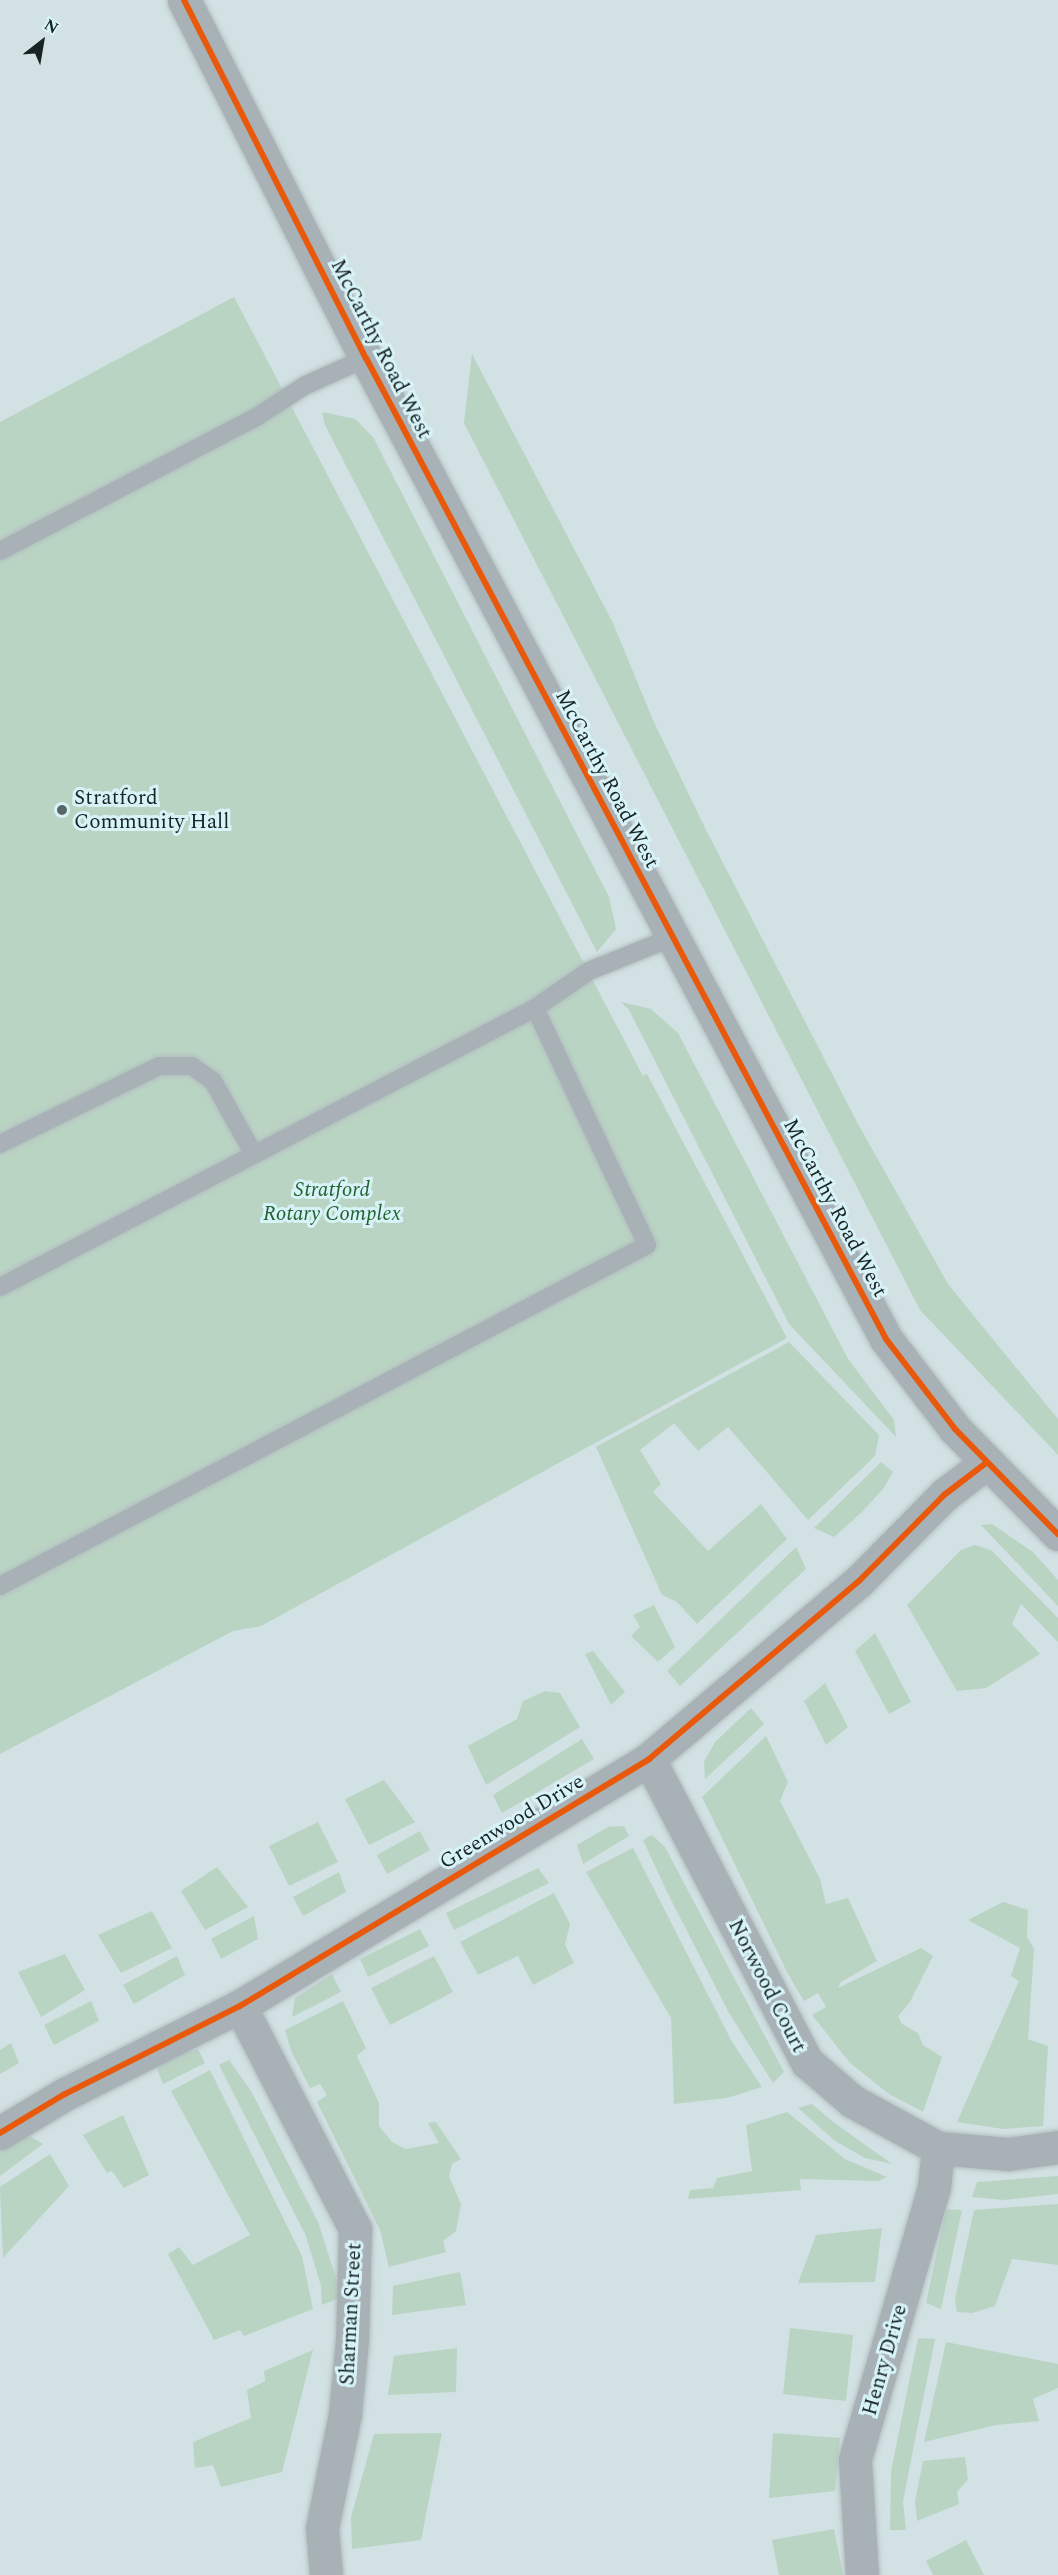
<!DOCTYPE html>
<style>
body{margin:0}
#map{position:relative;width:1058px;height:2575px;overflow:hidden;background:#d2e1e3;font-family:Spectral,serif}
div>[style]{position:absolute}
.green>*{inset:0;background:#bad4c4}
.roads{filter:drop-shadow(0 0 2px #b2bebf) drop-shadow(0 0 2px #b2bebf)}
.service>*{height:18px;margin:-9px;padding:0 9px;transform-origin:9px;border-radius:9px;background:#a8b1b5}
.minor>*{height:33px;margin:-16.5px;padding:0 16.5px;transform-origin:16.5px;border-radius:16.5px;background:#a8b1b5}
.tertiary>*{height:33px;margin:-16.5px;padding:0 16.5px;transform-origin:16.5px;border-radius:16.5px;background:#a8b1b5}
.cycleway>*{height:6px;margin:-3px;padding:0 3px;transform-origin:3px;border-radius:3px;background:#e8590c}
.dots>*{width:16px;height:16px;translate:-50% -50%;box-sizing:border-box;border:3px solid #d7f3f8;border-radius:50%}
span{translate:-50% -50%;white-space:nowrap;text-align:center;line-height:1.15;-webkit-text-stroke:6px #d7f3f8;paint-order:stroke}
.street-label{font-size:21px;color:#182324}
.poi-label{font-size:21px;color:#182324}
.left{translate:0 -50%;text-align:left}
.park-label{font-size:21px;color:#20612e;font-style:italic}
.north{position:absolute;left:12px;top:12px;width:60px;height:60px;-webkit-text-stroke:4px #d7f3f8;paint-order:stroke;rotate:31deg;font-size:16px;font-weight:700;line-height:24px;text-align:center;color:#182324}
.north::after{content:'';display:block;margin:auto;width:21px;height:27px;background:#182324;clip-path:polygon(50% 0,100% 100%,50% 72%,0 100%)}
</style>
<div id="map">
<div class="green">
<i style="clip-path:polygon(234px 297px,643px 1076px,647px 1074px,787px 1338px,261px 1626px,233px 1631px,0 1754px,0 422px)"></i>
<i style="clip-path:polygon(472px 354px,613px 623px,653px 720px,705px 828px,858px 1124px,948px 1284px,1058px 1419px,1058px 1455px,920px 1310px,464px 423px)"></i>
<i style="clip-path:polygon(322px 412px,355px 419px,373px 437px,609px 897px,616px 929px,597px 952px,325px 425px)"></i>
<i style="clip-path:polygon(621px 1002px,651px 1009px,678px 1033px,848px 1359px,894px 1420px,896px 1437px,789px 1324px,629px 1010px)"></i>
<i style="clip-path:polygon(789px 1342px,879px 1435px,875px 1456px,808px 1520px,728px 1427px,698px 1451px,674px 1423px,640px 1450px,661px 1484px,653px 1492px,708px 1551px,761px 1504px,787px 1539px,697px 1624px,677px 1602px,662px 1595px,596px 1447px)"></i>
<i style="clip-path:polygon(881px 1462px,893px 1472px,883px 1489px,862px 1512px,834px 1537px,814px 1528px)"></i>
<i style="clip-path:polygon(992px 1524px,1033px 1552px,1058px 1580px,1058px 1606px,981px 1525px)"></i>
<i style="clip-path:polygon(975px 1545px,991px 1550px,1058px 1618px,1058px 1642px,1021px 1604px,1012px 1624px,1040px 1654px,986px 1688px,957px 1691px,907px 1605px,961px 1550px)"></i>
<i style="clip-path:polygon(796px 1547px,806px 1569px,680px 1686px,667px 1671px)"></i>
<i style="clip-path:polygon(654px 1605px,675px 1647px,658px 1662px,631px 1636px,640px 1627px,633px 1615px)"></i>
<i style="clip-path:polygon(875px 1633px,911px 1702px,889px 1714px,855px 1651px)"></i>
<i style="clip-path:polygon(593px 1651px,625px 1692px,611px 1705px,585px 1654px)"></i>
<i style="clip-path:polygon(825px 1683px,848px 1727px,826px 1745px,804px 1701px)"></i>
<i style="clip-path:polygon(545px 1691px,560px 1693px,580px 1727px,486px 1785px,468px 1746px,517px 1719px,523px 1701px)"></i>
<i style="clip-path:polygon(751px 1708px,764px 1724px,705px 1779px,704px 1762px,715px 1742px)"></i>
<i style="clip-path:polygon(766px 1736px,788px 1782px,780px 1801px,820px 1879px,826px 1904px,848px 1898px,877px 1961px,841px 1982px,838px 1988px,921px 1948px,933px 1956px,910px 2002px,898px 2016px,902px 2024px,918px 2033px,923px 2045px,942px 2057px,923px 2112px,889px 2094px,850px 2063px,812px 2015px,826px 2007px,818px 1993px,804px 2001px,788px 1974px,702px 1797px)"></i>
<i style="clip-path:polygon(582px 1739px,594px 1759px,502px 1813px,493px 1795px)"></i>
<i style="clip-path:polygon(384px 1780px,415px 1822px,369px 1845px,345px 1799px)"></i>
<i style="clip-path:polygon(318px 1822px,338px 1862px,289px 1886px,269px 1846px)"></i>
<i style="clip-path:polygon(624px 1826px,629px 1836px,583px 1864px,577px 1845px,608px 1827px)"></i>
<i style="clip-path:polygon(420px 1831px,430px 1850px,387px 1874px,377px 1855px)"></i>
<i style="clip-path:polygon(652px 1835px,665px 1847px,784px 2072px,773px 2083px,729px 2013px,668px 1894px,643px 1840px)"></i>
<i style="clip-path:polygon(633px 1848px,731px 2040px,762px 2087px,727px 2098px,674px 2104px,671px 2018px,586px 1872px)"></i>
<i style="clip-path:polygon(217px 1867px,248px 1907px,205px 1930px,181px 1891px)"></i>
<i style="clip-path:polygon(538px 1868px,549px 1883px,454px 1930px,446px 1913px)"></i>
<i style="clip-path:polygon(339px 1872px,346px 1892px,303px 1916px,293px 1897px)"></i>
<i style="clip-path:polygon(554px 1893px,570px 1924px,565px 1945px,574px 1963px,533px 1985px,518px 1956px,478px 1975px,460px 1942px)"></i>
<i style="clip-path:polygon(1003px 1902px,1028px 1910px,1027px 1937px,1034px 1949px,1028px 2039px,1048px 2046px,1043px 2126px,1003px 2129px,957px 2122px,1019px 1981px,1011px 1976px,1020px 1948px,968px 1920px)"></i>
<i style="clip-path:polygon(152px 1911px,172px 1948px,121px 1973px,98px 1935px)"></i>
<i style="clip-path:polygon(254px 1916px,258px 1939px,221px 1959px,211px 1939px)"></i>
<i style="clip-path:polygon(420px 1929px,429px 1946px,368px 1977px,360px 1959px)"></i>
<i style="clip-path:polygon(65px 1954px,85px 1990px,41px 2017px,18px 1972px)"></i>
<i style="clip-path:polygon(177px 1956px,185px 1975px,134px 2004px,123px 1985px)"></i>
<i style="clip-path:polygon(434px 1956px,453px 1992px,390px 2025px,371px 1988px)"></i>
<i style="clip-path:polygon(332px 1974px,341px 1992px,292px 2017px,295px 1998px)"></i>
<i style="clip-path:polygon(91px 2001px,99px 2021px,54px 2045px,44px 2025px)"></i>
<i style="clip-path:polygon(343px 2001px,366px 2048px,357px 2056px,379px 2103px,379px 2126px,392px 2142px,406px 2149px,439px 2143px,428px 2123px,436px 2122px,461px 2159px,452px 2164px,449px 2176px,461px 2204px,456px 2231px,443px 2241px,446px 2252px,389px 2267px,380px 2230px,317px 2102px,327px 2095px,320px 2084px,310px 2088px,291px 2051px,285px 2030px)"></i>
<i style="clip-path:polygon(11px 2043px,19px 2063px,0 2074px,0 2050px)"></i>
<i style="clip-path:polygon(198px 2049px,205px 2063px,163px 2084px,154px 2061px)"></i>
<i style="clip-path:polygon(229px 2060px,251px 2091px,318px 2222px,337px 2281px,337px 2299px,322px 2305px,321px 2286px,306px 2236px,219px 2065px)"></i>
<i style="clip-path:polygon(210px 2070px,302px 2256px,313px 2309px,244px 2336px,240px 2330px,214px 2340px,168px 2254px,179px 2247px,193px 2265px,250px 2235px,171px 2091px)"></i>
<i style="clip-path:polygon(812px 2104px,832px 2121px,892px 2164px,865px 2158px,835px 2141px,798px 2108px)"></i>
<i style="clip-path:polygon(787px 2112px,845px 2159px,887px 2177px,878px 2181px,800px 2179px,801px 2190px,688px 2199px,690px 2190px,713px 2188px,717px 2178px,752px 2171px,746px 2125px)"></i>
<i style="clip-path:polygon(123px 2115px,149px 2175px,124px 2188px,112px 2171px,107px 2173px,83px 2135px)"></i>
<i style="clip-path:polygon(25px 2133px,43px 2144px,0 2176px,0 2150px)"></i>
<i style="clip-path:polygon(50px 2154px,69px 2186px,3px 2258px,0 2187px)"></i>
<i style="clip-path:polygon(1058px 2176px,1058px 2194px,1004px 2200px,972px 2197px,977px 2182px)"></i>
<i style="clip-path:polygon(1058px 2204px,1058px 2265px,1012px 2259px,995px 2306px,972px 2313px,957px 2312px,955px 2299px,974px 2210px)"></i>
<i style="clip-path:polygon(946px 2209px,962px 2210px,941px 2309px,926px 2303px)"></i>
<i style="clip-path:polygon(882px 2228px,875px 2282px,798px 2283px,816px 2235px)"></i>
<i style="clip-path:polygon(460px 2272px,466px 2305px,392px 2315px,393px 2286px)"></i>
<i style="clip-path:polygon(790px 2328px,853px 2335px,846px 2401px,783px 2394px)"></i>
<i style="clip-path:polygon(918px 2338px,935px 2339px,903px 2501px,906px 2530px,890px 2530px,891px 2471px)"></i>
<i style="clip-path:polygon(946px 2342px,1058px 2364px,1058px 2388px,1033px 2399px,1039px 2421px,996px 2425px,924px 2442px)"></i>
<i style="clip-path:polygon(457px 2348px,456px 2392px,388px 2395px,394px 2356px)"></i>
<i style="clip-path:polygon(313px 2350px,282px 2472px,221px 2487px,213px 2465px,195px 2468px,193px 2442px,251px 2418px,247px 2390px,265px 2381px,264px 2371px)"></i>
<i style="clip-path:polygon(442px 2433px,421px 2540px,352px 2549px,351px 2517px,374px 2434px)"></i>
<i style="clip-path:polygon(773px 2433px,840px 2438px,835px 2491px,769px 2498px)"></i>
<i style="clip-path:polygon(965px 2457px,968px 2479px,957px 2492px,959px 2504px,917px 2521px,915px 2501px,923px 2461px)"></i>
<i style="clip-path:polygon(834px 2529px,843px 2575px,779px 2575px,772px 2540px)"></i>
<i style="clip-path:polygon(966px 2540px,984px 2575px,933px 2575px,926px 2561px)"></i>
</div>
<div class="roads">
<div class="service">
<i style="left:0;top:551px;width:291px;rotate:-27.6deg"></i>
<i style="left:258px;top:416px;width:55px;rotate:-33.1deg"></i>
<i style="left:304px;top:386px;width:68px;rotate:-24.3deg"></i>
<i style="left:0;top:1144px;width:177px;rotate:-26.1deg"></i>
<i style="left:159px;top:1066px;width:33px"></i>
<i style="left:192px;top:1066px;width:26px;rotate:36deg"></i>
<i style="left:213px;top:1081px;width:82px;rotate:60.9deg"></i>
<i style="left:0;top:1287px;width:603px;rotate:-27.54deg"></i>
<i style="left:535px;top:1008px;width:65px;rotate:-34.4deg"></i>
<i style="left:589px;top:971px;width:91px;rotate:-22deg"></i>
<i style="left:0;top:1586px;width:731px;rotate:-27.79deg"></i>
<i style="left:647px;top:1245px;width:262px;rotate:-115.3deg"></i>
</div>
<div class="minor">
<i style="left:649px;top:1759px;width:342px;rotate:62.5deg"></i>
<i style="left:807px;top:2062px;width:60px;rotate:40.9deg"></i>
<i style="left:852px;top:2101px;width:98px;rotate:28.7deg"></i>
<i style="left:938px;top:2148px;width:70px;rotate:4.9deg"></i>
<i style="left:1008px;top:2154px;width:50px;rotate:-8deg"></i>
<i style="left:240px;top:2006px;width:251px;rotate:62.7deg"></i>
<i style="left:355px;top:2229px;width:111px;rotate:91.5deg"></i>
<i style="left:352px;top:2340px;width:74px;rotate:95.4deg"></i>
<i style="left:345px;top:2414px;width:116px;rotate:101.4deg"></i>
<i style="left:322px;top:2528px;width:47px;rotate:85.1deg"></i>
<i style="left:0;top:2133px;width:74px;rotate:-31.1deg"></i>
<i style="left:63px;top:2095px;width:198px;rotate:-26.7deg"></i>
<i style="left:240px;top:2006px;width:478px;rotate:-31.1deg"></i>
<i style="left:649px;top:1759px;width:275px;rotate:-40.3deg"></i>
<i style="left:859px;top:1581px;width:121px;rotate:-45.3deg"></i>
<i style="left:944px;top:1495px;width:53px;rotate:-37.3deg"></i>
<i style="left:862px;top:2575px;width:116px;rotate:-93.5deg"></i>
<i style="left:855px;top:2459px;width:283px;rotate:-73.8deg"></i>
<i style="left:934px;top:2187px;width:39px;rotate:-84deg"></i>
</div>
<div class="tertiary">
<i style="left:184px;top:0;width:402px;rotate:63.1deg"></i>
<i style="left:366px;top:358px;width:1110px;rotate:62.07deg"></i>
<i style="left:886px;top:1339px;width:113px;rotate:52.5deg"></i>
<i style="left:955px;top:1429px;width:147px;rotate:45.6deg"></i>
</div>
</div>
<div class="cycleway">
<i style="left:184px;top:0;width:402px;rotate:63.1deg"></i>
<i style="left:366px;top:358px;width:1110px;rotate:62.07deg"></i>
<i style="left:886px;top:1339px;width:113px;rotate:52.5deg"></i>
<i style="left:955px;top:1429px;width:147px;rotate:45.6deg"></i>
<i style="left:0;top:2133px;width:74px;rotate:-31.1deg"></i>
<i style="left:63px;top:2095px;width:198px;rotate:-26.7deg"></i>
<i style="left:240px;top:2006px;width:478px;rotate:-31.1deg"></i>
<i style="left:649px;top:1759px;width:275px;rotate:-40.3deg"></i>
<i style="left:859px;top:1581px;width:121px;rotate:-45.3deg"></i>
<i style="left:944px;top:1495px;width:53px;rotate:-37.3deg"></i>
</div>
<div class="dots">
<i style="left:62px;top:810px;background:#596667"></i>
</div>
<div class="street-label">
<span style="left:381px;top:349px;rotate:63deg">McCarthy Road West</span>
<span style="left:607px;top:779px;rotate:62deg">McCarthy Road West</span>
<span style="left:835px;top:1208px;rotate:62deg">McCarthy Road West</span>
<span style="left:512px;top:1822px;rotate:-31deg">Greenwood Drive</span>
<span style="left:767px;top:1986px;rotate:63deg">Norwood Court</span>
<span style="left:351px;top:2314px;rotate:-87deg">Sharman Street</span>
<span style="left:885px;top:2360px;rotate:-74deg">Henry Drive</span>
</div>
<div class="poi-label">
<span class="left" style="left:74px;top:810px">Stratford<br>Community Hall</span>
</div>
<div class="park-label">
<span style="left:332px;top:1202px">Stratford<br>Rotary Complex</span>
</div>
<div class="north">N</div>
</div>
